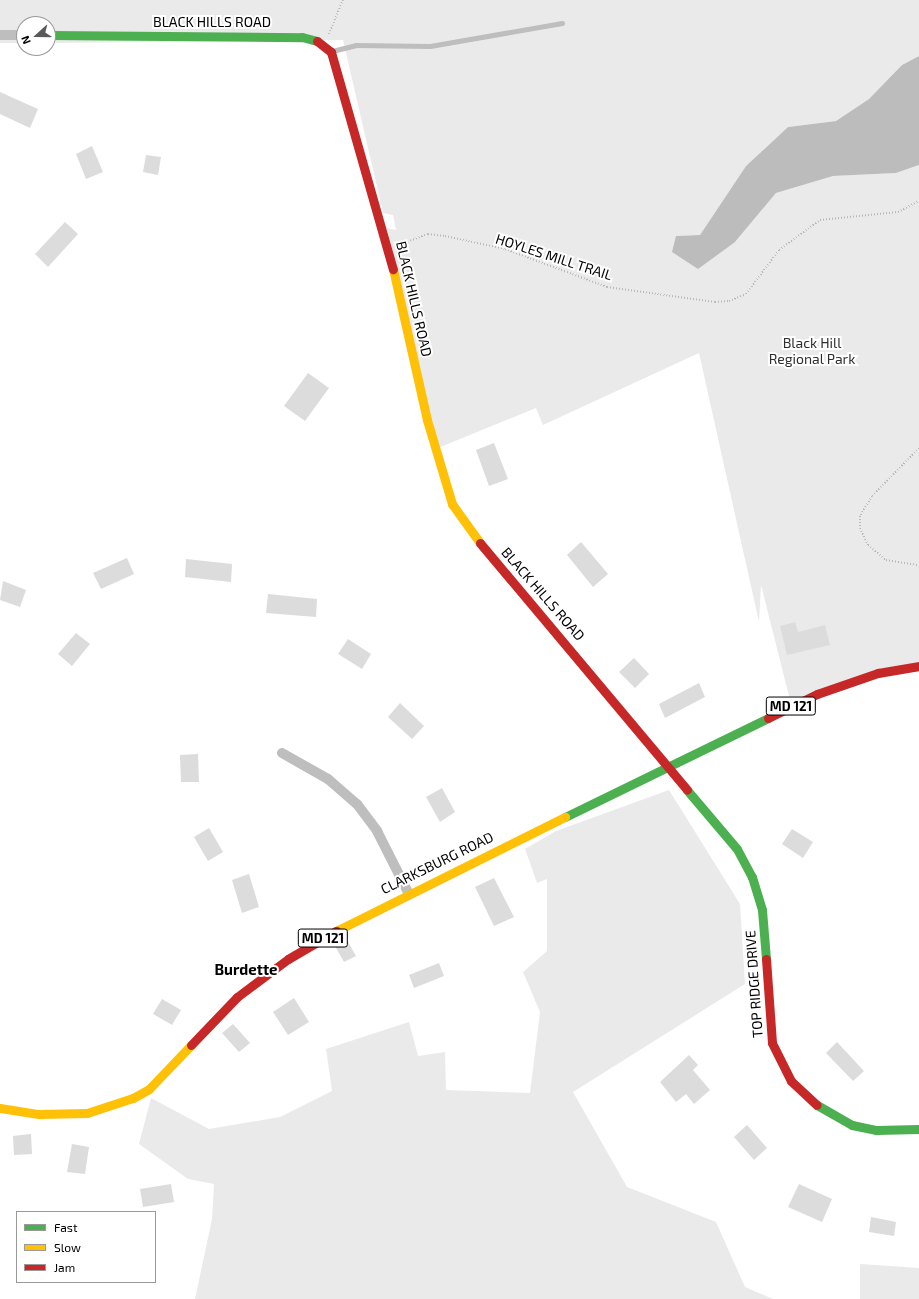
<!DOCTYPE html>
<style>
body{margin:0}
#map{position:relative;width:919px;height:1299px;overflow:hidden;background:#fff;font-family:"Exo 2",sans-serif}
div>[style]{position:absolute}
.green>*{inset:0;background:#eaeaea}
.water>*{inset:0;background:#bcbcbc}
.building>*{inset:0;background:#dcdcdc}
.path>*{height:2px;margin-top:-1px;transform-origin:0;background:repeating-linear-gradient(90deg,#b8b8b8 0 1px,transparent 0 3px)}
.lane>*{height:5px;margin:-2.5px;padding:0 2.5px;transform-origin:2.5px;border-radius:2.5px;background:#bebebe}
.street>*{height:10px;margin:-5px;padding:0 5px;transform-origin:5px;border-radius:5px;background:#bebebe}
.fast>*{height:9px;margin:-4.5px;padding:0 4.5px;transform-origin:4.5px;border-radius:4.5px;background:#4caf50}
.slow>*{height:9px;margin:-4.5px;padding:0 4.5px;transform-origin:4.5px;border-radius:4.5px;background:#ffc107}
.jam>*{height:9px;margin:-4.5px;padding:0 4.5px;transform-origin:4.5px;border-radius:4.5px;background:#c62828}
span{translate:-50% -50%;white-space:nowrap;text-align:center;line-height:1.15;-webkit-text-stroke:4px #fff;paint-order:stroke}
.shield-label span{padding:1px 3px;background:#fff;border:1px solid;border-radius:3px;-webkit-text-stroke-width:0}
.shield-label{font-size:13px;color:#000;font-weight:700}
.street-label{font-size:14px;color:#000}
.park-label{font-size:14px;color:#2f2f2f}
.neighbourhood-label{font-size:15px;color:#000;font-weight:700}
.legend{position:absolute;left:16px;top:1211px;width:140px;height:72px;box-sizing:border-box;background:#fff;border:1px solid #999;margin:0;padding:5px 7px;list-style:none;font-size:12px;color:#000}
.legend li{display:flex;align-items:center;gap:8px;height:20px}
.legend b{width:20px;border:1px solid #999}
.north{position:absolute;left:16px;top:16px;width:40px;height:40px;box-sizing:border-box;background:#fff;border:1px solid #999;border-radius:50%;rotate:249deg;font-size:11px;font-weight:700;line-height:16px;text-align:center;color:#000}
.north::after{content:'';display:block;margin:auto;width:14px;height:18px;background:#595959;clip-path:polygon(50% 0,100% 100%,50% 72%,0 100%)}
</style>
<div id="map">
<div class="green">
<i style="clip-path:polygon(0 0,919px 0,919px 56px,902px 65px,869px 99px,836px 121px,788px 127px,746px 166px,700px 235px,677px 236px,735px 242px,776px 193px,833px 176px,896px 173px,919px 165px,919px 663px,791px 704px,761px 585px,759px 622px,699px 353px,543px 425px,536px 408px,438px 448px,387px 228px,396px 230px,393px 215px,383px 213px,343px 40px,48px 43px,48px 24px,24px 24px,24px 43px,0 43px)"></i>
<i style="clip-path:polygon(669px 790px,740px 904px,745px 984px,573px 1092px,627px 1187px,716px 1222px,745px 1287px,773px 1299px,195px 1299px,212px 1219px,214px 1184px,188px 1179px,139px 1144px,151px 1098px,209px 1129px,280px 1117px,332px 1091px,326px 1049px,409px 1022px,418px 1056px,445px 1052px,446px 1090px,530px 1093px,540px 1012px,523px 972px,547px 951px,547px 879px,537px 883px,525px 849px,556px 831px)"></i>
<i style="clip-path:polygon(860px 1264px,919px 1268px,919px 1299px,860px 1299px)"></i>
</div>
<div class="water">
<i style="clip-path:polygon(919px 56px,919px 165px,896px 173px,833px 176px,776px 193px,735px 242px,698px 269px,672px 252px,676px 236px,700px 235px,746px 166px,788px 127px,836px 121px,869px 99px,902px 65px)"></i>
</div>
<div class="building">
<i style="clip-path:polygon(0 92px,38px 109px,30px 128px,0 114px)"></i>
<i style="clip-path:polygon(92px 146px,103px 172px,86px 179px,76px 154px)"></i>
<i style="clip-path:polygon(146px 155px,161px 157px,158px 175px,143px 172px)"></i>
<i style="clip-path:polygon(65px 222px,78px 234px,48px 267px,35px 254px)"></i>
<i style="clip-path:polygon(308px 373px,329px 388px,305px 421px,284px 406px)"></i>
<i style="clip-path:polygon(494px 443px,508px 479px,489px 486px,476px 450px)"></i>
<i style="clip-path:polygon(581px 542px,608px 574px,593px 587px,567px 555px)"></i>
<i style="clip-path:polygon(127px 558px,134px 574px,101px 589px,93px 573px)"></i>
<i style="clip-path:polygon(186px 559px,232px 564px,231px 582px,185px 577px)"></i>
<i style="clip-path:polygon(3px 581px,26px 590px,20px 607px,0 600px)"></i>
<i style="clip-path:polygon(268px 594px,317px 599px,316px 617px,266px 613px)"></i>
<i style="clip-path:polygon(795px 622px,798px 632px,825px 625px,830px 645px,787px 655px,780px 626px)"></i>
<i style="clip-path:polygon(76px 633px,90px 644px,72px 666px,58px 654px)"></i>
<i style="clip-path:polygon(348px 639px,371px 654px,362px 669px,338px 654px)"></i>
<i style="clip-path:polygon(634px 658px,649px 674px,635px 688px,619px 672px)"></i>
<i style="clip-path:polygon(699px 683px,705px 697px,665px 718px,659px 704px)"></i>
<i style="clip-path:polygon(400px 703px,424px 726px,412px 739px,388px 717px)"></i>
<i style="clip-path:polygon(198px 754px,199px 782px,181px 782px,180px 755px)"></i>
<i style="clip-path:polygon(442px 788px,455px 812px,440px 822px,426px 797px)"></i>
<i style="clip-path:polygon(209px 828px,223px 852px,208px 861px,194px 837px)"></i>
<i style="clip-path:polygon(792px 829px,813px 842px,803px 858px,782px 844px)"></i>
<i style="clip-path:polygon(249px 874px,259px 907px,242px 913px,232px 880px)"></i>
<i style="clip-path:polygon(494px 878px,514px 917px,494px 926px,475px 887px)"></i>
<i style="clip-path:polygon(347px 940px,356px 956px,344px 962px,335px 946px)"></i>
<i style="clip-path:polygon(439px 963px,444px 976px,414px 988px,409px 975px)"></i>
<i style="clip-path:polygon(294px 998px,309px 1022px,288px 1035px,273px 1012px)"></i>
<i style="clip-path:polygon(162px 999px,181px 1010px,172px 1025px,153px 1014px)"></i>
<i style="clip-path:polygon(233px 1024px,250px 1043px,239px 1052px,222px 1033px)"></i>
<i style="clip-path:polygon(837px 1042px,864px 1071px,853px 1081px,826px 1053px)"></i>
<i style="clip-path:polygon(689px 1055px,698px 1065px,693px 1070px,710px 1090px,694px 1104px,686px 1094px,676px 1102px,660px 1082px)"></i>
<i style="clip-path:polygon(747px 1125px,767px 1148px,754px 1160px,734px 1137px)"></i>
<i style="clip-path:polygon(31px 1134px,32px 1154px,14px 1155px,13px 1136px)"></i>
<i style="clip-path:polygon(72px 1144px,89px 1147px,85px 1174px,67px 1172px)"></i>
<i style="clip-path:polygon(171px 1184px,174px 1202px,143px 1207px,140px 1189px)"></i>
<i style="clip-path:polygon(799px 1184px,832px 1199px,822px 1222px,788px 1207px)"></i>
<i style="clip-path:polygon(871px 1217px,896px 1222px,894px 1236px,869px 1232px)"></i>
</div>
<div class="path">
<i style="left:329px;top:34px;width:37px;rotate:-68deg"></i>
<i style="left:399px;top:245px;width:31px;rotate:-21deg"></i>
<i style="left:428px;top:234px;width:17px;rotate:7deg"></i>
<i style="left:445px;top:236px;width:61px;rotate:12.2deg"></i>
<i style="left:505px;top:249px;width:109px;rotate:20.4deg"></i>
<i style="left:607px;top:287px;width:109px;rotate:7.9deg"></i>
<i style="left:715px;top:302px;width:14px;rotate:-4deg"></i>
<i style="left:729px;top:301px;width:18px;rotate:-22deg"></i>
<i style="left:746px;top:294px;width:55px;rotate:-53.1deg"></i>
<i style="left:779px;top:250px;width:51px;rotate:-36.2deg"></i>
<i style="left:820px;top:220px;width:78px;rotate:-5.9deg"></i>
<i style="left:898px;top:212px;width:24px;rotate:-28deg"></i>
<i style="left:919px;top:448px;width:67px;rotate:134.4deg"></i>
<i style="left:872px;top:496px;width:23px;rotate:121deg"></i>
<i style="left:860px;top:516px;width:12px;rotate:90deg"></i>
<i style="left:860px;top:528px;width:19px;rotate:65deg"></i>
<i style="left:868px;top:545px;width:23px;rotate:40deg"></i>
<i style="left:886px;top:560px;width:33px;rotate:9deg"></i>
</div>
<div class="lane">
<i style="left:332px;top:51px;width:25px;rotate:-14deg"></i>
<i style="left:356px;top:45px;width:74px;rotate:0.8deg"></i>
<i style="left:430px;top:46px;width:134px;rotate:-9.9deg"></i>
</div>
<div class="street">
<i style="left:0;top:35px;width:24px"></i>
<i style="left:282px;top:753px;width:53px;rotate:29.5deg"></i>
<i style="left:328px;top:779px;width:38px;rotate:41deg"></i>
<i style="left:357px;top:804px;width:34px;rotate:53deg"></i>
<i style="left:377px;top:831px;width:68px;rotate:63.1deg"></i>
</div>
<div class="fast">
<i style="left:48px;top:35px;width:254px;rotate:0.5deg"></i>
<i style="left:302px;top:37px;width:16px;rotate:15deg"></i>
<i style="left:687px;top:790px;width:77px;rotate:49.7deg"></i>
<i style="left:737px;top:849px;width:32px;rotate:62deg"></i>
<i style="left:752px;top:877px;width:34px;rotate:73deg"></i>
<i style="left:762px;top:910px;width:49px;rotate:85.3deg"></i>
<i style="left:565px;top:817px;width:226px;rotate:-26deg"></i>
<i style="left:817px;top:1105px;width:40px;rotate:29.7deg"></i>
<i style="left:852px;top:1125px;width:25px;rotate:12deg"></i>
<i style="left:876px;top:1130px;width:43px;rotate:-1.3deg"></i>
</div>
<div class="slow">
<i style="left:393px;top:269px;width:155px;rotate:77.3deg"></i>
<i style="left:427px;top:420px;width:88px;rotate:73.4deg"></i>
<i style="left:452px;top:504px;width:48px;rotate:54.3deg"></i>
<i style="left:336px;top:931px;width:256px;rotate:-26.5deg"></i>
<i style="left:0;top:1108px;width:39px;rotate:9deg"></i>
<i style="left:39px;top:1114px;width:48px;rotate:-1.2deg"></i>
<i style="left:87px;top:1113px;width:48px;rotate:-18.1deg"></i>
<i style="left:133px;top:1098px;width:18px;rotate:-29deg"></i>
<i style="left:149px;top:1089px;width:61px;rotate:-46.3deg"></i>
</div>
<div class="jam">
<i style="left:317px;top:41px;width:18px;rotate:38deg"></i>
<i style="left:331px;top:52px;width:226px;rotate:74.1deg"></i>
<i style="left:480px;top:543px;width:322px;rotate:50deg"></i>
<i style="left:768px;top:718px;width:55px;rotate:-26.1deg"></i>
<i style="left:817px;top:694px;width:65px;rotate:-19deg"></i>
<i style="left:878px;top:673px;width:42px;rotate:-9.7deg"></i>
<i style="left:766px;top:959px;width:84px;rotate:85.9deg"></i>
<i style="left:772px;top:1043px;width:42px;rotate:63.4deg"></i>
<i style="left:791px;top:1081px;width:35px;rotate:43deg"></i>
<i style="left:191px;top:1045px;width:66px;rotate:-46.2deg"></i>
<i style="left:237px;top:997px;width:64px;rotate:-36.7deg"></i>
<i style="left:288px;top:959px;width:56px;rotate:-30.3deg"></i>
</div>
<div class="shield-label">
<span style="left:791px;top:706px">MD 121</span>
<span style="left:323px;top:938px">MD 121</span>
</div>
<div class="street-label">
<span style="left:212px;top:22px">BLACK HILLS ROAD</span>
<span style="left:554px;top:257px;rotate:18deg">HOYLES MILL TRAIL</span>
<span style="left:414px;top:299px;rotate:77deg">BLACK HILLS ROAD</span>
<span style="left:543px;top:594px;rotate:49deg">BLACK HILLS ROAD</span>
<span style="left:437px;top:863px;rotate:-26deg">CLARKSBURG ROAD</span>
<span style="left:754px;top:984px;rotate:-94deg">TOP RIDGE DRIVE</span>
</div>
<div class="park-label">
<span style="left:812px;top:351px">Black Hill<br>Regional Park</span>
</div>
<div class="neighbourhood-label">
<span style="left:246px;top:970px">Burdette</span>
</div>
<ul class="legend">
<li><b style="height:5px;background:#4caf50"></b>Fast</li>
<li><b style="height:5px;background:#ffc107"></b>Slow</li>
<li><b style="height:5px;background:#c62828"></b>Jam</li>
</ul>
<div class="north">N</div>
</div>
